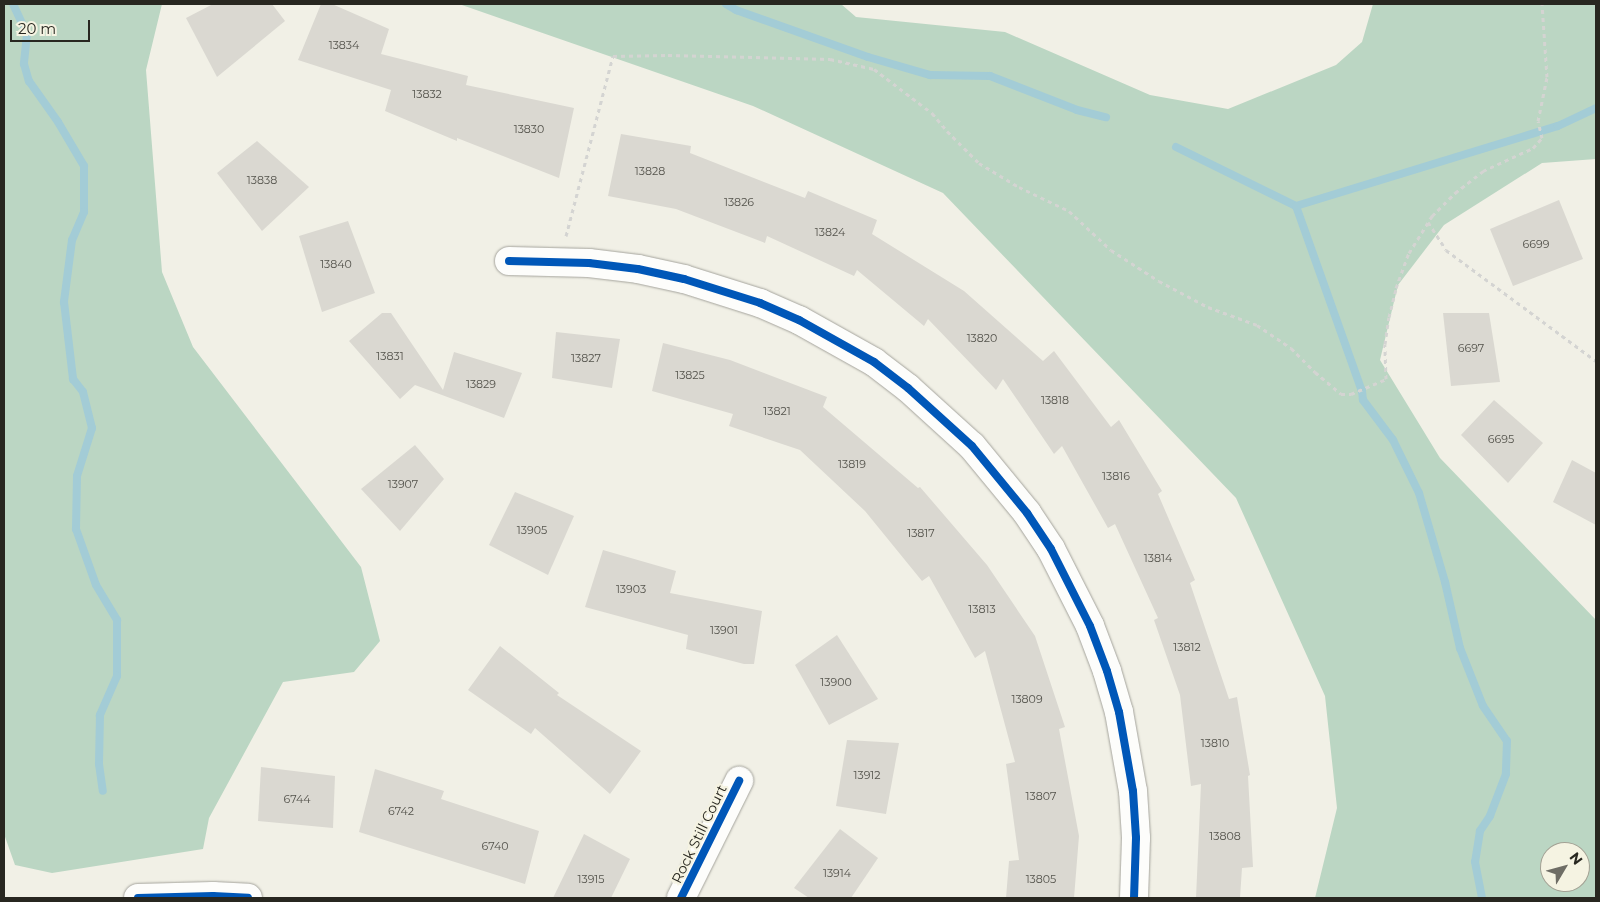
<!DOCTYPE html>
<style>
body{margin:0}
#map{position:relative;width:1600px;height:902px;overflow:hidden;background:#f1f0e6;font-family:Montserrat,sans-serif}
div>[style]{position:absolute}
.forest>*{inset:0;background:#bbd6c3}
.stream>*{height:8px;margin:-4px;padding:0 4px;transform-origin:4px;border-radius:4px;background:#a3ccd6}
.building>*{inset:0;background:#dad8d1}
.path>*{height:3px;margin-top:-1.5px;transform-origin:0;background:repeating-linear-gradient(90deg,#d4d4d2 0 4px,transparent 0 8px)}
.roads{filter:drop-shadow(0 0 1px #a5a49d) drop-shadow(0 0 1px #a5a49d)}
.minor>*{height:28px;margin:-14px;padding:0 14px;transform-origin:14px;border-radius:14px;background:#fdfdfb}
.cycleway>*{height:8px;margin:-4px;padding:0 4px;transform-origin:4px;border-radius:4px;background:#0057b8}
span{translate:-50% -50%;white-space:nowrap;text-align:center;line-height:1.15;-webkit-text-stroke:4px #f5f3e2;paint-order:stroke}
.number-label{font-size:11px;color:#54534c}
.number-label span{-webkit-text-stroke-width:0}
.street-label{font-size:14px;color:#282720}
.frame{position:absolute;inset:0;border:5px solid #282720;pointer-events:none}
.north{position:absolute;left:1540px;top:842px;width:50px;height:50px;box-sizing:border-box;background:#f5f3e2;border:1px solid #a3a194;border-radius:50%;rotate:53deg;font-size:14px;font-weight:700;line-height:20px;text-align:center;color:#282720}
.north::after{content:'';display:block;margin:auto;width:18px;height:22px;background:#6e6d65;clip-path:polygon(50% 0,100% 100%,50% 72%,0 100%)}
.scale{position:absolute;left:10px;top:20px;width:80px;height:22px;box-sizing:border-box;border:2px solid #282720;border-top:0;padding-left:6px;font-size:15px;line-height:18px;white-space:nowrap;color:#282720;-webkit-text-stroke:4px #f5f3e2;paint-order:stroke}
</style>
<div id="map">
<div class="forest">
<i style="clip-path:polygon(4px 4px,162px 4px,146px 70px,162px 272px,193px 347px,361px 567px,380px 641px,354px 672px,283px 682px,209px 818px,203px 849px,52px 873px,15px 865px,4px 834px)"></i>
<i style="clip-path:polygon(evenodd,459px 4px,841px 4px,856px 17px,1005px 32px,1150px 95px,1228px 109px,1336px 65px,1362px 42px,1373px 4px,1596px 4px,1596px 159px,1542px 163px,1444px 225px,1398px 285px,1380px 360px,1440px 458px,1596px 620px,1596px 898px,1315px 898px,1337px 808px,1325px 696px,1236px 498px,943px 193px,753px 106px,459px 4px,1550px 852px,1580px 852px,1580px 882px,1550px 882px,1550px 852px)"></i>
</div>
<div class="stream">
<i style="left:13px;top:4px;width:33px;rotate:65deg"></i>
<i style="left:27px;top:34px;width:30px;rotate:96deg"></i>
<i style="left:24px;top:64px;width:18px;rotate:74deg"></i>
<i style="left:29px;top:81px;width:50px;rotate:54.7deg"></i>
<i style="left:58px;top:122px;width:51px;rotate:59.4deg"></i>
<i style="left:84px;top:166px;width:46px;rotate:90deg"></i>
<i style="left:84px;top:212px;width:30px;rotate:113deg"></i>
<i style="left:72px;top:240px;width:63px;rotate:97.4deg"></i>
<i style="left:64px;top:302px;width:78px;rotate:83.3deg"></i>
<i style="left:73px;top:379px;width:16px;rotate:52deg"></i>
<i style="left:83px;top:392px;width:37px;rotate:76deg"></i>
<i style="left:92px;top:428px;width:50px;rotate:107.4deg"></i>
<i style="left:77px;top:476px;width:53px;rotate:91.1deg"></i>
<i style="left:76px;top:529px;width:59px;rotate:70.3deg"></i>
<i style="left:96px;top:585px;width:41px;rotate:59deg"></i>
<i style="left:117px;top:620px;width:56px;rotate:90deg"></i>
<i style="left:117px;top:676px;width:43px;rotate:113.6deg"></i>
<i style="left:100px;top:715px;width:49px;rotate:91.2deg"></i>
<i style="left:99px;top:764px;width:27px;rotate:82deg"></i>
<i style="left:726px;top:4px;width:12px;rotate:31deg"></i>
<i style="left:736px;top:10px;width:140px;rotate:19.6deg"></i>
<i style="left:868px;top:57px;width:65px;rotate:16.2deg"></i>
<i style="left:930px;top:75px;width:60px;rotate:1deg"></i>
<i style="left:990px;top:76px;width:93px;rotate:21.3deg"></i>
<i style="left:1077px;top:110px;width:30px;rotate:14deg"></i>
<i style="left:1176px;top:147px;width:134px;rotate:26.2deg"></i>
<i style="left:1296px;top:206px;width:274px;rotate:-17deg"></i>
<i style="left:1558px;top:126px;width:42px;rotate:-25.3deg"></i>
<i style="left:1296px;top:206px;width:196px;rotate:70.4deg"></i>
<i style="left:1362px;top:391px;width:9px;rotate:84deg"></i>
<i style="left:1363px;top:400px;width:50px;rotate:53.1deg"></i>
<i style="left:1393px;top:440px;width:59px;rotate:63.9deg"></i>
<i style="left:1419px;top:493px;width:93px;rotate:73.7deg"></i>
<i style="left:1445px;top:582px;width:68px;rotate:77.2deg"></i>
<i style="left:1460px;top:648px;width:62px;rotate:68.4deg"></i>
<i style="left:1483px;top:706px;width:42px;rotate:55.6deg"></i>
<i style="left:1507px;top:741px;width:33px;rotate:92deg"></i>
<i style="left:1506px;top:774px;width:45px;rotate:110.9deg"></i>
<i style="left:1490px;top:816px;width:18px;rotate:124deg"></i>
<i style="left:1480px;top:831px;width:31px;rotate:99deg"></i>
<i style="left:1475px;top:862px;width:37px;rotate:79deg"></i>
</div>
<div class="building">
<i style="clip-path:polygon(213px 4px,272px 4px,285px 21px,217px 77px,186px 18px)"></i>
<i style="clip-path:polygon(321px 4px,332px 4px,389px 29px,381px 54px,468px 76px,466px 85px,574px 108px,559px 178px,457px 138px,457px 141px,385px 111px,391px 90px,298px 60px)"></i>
<i style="clip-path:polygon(621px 134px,691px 146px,690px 153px,805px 198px,808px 191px,877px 220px,872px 234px,964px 291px,1043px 361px,1054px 351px,1111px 427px,1119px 420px,1162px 491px,1158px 494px,1195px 580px,1190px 583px,1229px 699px,1237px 697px,1250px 775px,1248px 776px,1253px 867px,1242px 868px,1240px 898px,1196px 898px,1201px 784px,1191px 786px,1180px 695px,1154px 620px,1158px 618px,1115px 524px,1108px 528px,1062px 446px,1054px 454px,1003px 379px,996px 390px,928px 319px,924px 326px,857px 270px,854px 276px,767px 236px,765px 243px,676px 209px,608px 196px)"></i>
<i style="clip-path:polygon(257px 141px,309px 187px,262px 231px,217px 173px)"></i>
<i style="clip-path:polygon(1559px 200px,1583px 259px,1513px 286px,1490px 229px)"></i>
<i style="clip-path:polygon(348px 221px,375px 293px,322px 312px,299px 236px)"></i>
<i style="clip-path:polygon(382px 313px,391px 313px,443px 390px,454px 352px,522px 373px,504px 418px,415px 385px,400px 399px,349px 341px)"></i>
<i style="clip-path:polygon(1443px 313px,1489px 313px,1500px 382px,1451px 386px)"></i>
<i style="clip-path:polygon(556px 332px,620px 339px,612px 388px,552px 378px)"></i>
<i style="clip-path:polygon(663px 343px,730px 360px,827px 397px,823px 407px,918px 488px,920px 487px,987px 565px,1035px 636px,1065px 727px,1059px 729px,1079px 836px,1074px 898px,1006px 898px,1009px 861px,1019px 860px,1006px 764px,1015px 762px,985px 651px,975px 658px,929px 576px,922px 581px,865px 511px,800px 450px,729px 426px,733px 414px,652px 391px)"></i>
<i style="clip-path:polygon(1494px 400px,1543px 443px,1508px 483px,1461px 435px)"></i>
<i style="clip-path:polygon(415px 445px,444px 479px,400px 531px,361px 489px)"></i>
<i style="clip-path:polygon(1572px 460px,1596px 473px,1596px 525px,1553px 502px)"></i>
<i style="clip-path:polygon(515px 492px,574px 516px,548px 575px,489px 545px)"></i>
<i style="clip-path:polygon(603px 550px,676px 571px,670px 593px,762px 611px,754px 664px,744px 664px,686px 649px,688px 635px,585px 607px)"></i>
<i style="clip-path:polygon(837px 635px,878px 699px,829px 725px,795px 665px)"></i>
<i style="clip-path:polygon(500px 646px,559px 693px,557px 695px,641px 751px,610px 794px,535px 728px,531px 734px,468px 690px)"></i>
<i style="clip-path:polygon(847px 740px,899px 743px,886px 814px,836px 806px)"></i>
<i style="clip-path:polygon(261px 767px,335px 776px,333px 828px,258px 821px)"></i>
<i style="clip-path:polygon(375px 769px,444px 791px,441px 799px,539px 831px,525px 884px,359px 832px)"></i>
<i style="clip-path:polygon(840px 829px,878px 858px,851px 898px,809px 898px,794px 888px)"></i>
<i style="clip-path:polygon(584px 834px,630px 859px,611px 898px,553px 898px)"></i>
</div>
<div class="path">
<i style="left:1428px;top:222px;width:33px;rotate:57deg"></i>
<i style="left:1446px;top:250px;width:187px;rotate:36.5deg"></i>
<i style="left:566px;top:236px;width:186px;rotate:-75.4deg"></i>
<i style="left:613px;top:56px;width:55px;rotate:-1deg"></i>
<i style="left:668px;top:55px;width:162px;rotate:1.4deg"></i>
<i style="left:830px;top:59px;width:45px;rotate:12.8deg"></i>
<i style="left:874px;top:69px;width:73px;rotate:37.2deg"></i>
<i style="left:932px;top:113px;width:23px;rotate:50deg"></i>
<i style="left:947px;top:131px;width:45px;rotate:45deg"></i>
<i style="left:979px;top:163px;width:47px;rotate:31deg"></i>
<i style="left:1019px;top:187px;width:55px;rotate:25.6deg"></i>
<i style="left:1069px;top:211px;width:57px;rotate:42.9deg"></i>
<i style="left:1111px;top:250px;width:57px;rotate:32.9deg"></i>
<i style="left:1159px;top:281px;width:55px;rotate:28deg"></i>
<i style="left:1208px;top:307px;width:52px;rotate:20.2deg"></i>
<i style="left:1257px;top:325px;width:41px;rotate:34.1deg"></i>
<i style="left:1291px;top:348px;width:34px;rotate:45deg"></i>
<i style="left:1315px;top:372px;width:34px;rotate:40deg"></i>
<i style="left:1341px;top:394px;width:10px"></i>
<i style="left:1351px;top:394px;width:38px;rotate:-23deg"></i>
<i style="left:1386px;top:379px;width:35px;rotate:-92deg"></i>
<i style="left:1385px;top:344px;width:27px;rotate:-82deg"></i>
<i style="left:1389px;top:317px;width:30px;rotate:-76deg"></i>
<i style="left:1396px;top:288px;width:37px;rotate:-70deg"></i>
<i style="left:1409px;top:253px;width:44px;rotate:-58.1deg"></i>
<i style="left:1432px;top:216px;width:33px;rotate:-45deg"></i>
<i style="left:1455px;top:193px;width:36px;rotate:-38deg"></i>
<i style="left:1483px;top:171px;width:55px;rotate:-24.7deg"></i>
<i style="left:1533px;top:148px;width:13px;rotate:-48deg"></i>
<i style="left:1542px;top:138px;width:17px;rotate:-103deg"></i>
<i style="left:1538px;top:121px;width:45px;rotate:-78.4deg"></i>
<i style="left:1547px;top:77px;width:73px;rotate:-93.9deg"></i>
</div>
<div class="roads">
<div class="minor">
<i style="left:509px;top:261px;width:80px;rotate:1.4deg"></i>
<i style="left:589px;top:263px;width:49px;rotate:7deg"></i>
<i style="left:638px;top:269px;width:47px;rotate:12.3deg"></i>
<i style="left:684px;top:279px;width:80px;rotate:17.5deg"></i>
<i style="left:760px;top:303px;width:43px;rotate:23.6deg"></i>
<i style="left:799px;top:320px;width:86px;rotate:29.2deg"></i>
<i style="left:874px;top:362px;width:43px;rotate:37.4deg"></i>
<i style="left:908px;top:388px;width:86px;rotate:42.2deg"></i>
<i style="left:972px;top:446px;width:87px;rotate:50.6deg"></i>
<i style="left:1027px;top:513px;width:43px;rotate:56.3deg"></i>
<i style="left:1051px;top:549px;width:86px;rotate:63.1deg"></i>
<i style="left:1090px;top:626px;width:48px;rotate:69.3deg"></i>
<i style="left:1107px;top:671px;width:43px;rotate:73.7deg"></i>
<i style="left:1119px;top:712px;width:80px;rotate:80deg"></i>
<i style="left:1133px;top:791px;width:47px;rotate:86.3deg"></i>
<i style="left:1136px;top:838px;width:60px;rotate:91.9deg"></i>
<i style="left:138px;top:898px;width:75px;rotate:-1.5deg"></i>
<i style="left:213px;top:896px;width:35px;rotate:3deg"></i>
<i style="left:681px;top:898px;width:131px;rotate:-63.6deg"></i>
</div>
</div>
<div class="cycleway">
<i style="left:509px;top:261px;width:80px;rotate:1.4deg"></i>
<i style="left:589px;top:263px;width:49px;rotate:7deg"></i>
<i style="left:638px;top:269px;width:47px;rotate:12.3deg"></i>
<i style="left:684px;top:279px;width:80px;rotate:17.5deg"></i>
<i style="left:760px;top:303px;width:43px;rotate:23.6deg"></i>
<i style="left:799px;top:320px;width:86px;rotate:29.2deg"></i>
<i style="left:874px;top:362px;width:43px;rotate:37.4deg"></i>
<i style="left:908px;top:388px;width:86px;rotate:42.2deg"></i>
<i style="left:972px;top:446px;width:87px;rotate:50.6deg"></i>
<i style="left:1027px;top:513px;width:43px;rotate:56.3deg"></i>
<i style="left:1051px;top:549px;width:86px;rotate:63.1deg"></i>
<i style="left:1090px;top:626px;width:48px;rotate:69.3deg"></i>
<i style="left:1107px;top:671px;width:43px;rotate:73.7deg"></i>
<i style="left:1119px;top:712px;width:80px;rotate:80deg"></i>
<i style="left:1133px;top:791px;width:47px;rotate:86.3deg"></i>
<i style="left:1136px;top:838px;width:60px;rotate:91.9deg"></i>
<i style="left:138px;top:898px;width:75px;rotate:-1.5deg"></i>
<i style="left:213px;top:896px;width:35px;rotate:3deg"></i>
<i style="left:681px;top:898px;width:131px;rotate:-63.6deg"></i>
</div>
<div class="number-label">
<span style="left:344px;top:45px">13834</span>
<span style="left:427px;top:94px">13832</span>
<span style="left:529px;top:129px">13830</span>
<span style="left:650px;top:171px">13828</span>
<span style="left:262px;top:180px">13838</span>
<span style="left:739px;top:202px">13826</span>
<span style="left:830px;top:232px">13824</span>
<span style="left:1536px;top:244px">6699</span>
<span style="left:336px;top:264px">13840</span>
<span style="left:982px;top:338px">13820</span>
<span style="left:1471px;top:348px">6697</span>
<span style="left:390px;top:356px">13831</span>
<span style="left:586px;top:358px">13827</span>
<span style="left:690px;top:375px">13825</span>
<span style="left:481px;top:384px">13829</span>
<span style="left:1055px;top:400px">13818</span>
<span style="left:777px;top:411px">13821</span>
<span style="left:1501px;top:439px">6695</span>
<span style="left:852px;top:464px">13819</span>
<span style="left:1116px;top:476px">13816</span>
<span style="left:403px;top:484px">13907</span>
<span style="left:532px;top:530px">13905</span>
<span style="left:921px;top:533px">13817</span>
<span style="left:1158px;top:558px">13814</span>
<span style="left:631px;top:589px">13903</span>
<span style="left:982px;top:609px">13813</span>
<span style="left:724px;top:630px">13901</span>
<span style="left:1187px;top:647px">13812</span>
<span style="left:836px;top:682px">13900</span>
<span style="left:1027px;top:699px">13809</span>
<span style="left:1215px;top:743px">13810</span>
<span style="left:867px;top:775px">13912</span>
<span style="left:1041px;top:796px">13807</span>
<span style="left:297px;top:799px">6744</span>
<span style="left:401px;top:811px">6742</span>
<span style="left:1225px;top:836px">13808</span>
<span style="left:495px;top:846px">6740</span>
<span style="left:837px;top:873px">13914</span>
<span style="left:591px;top:879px">13915</span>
<span style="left:1041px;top:879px">13805</span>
</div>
<div class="street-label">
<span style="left:699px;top:834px;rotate:-64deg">Rock Still Court</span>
</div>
<div class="frame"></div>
<div class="north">N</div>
<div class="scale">20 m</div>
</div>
